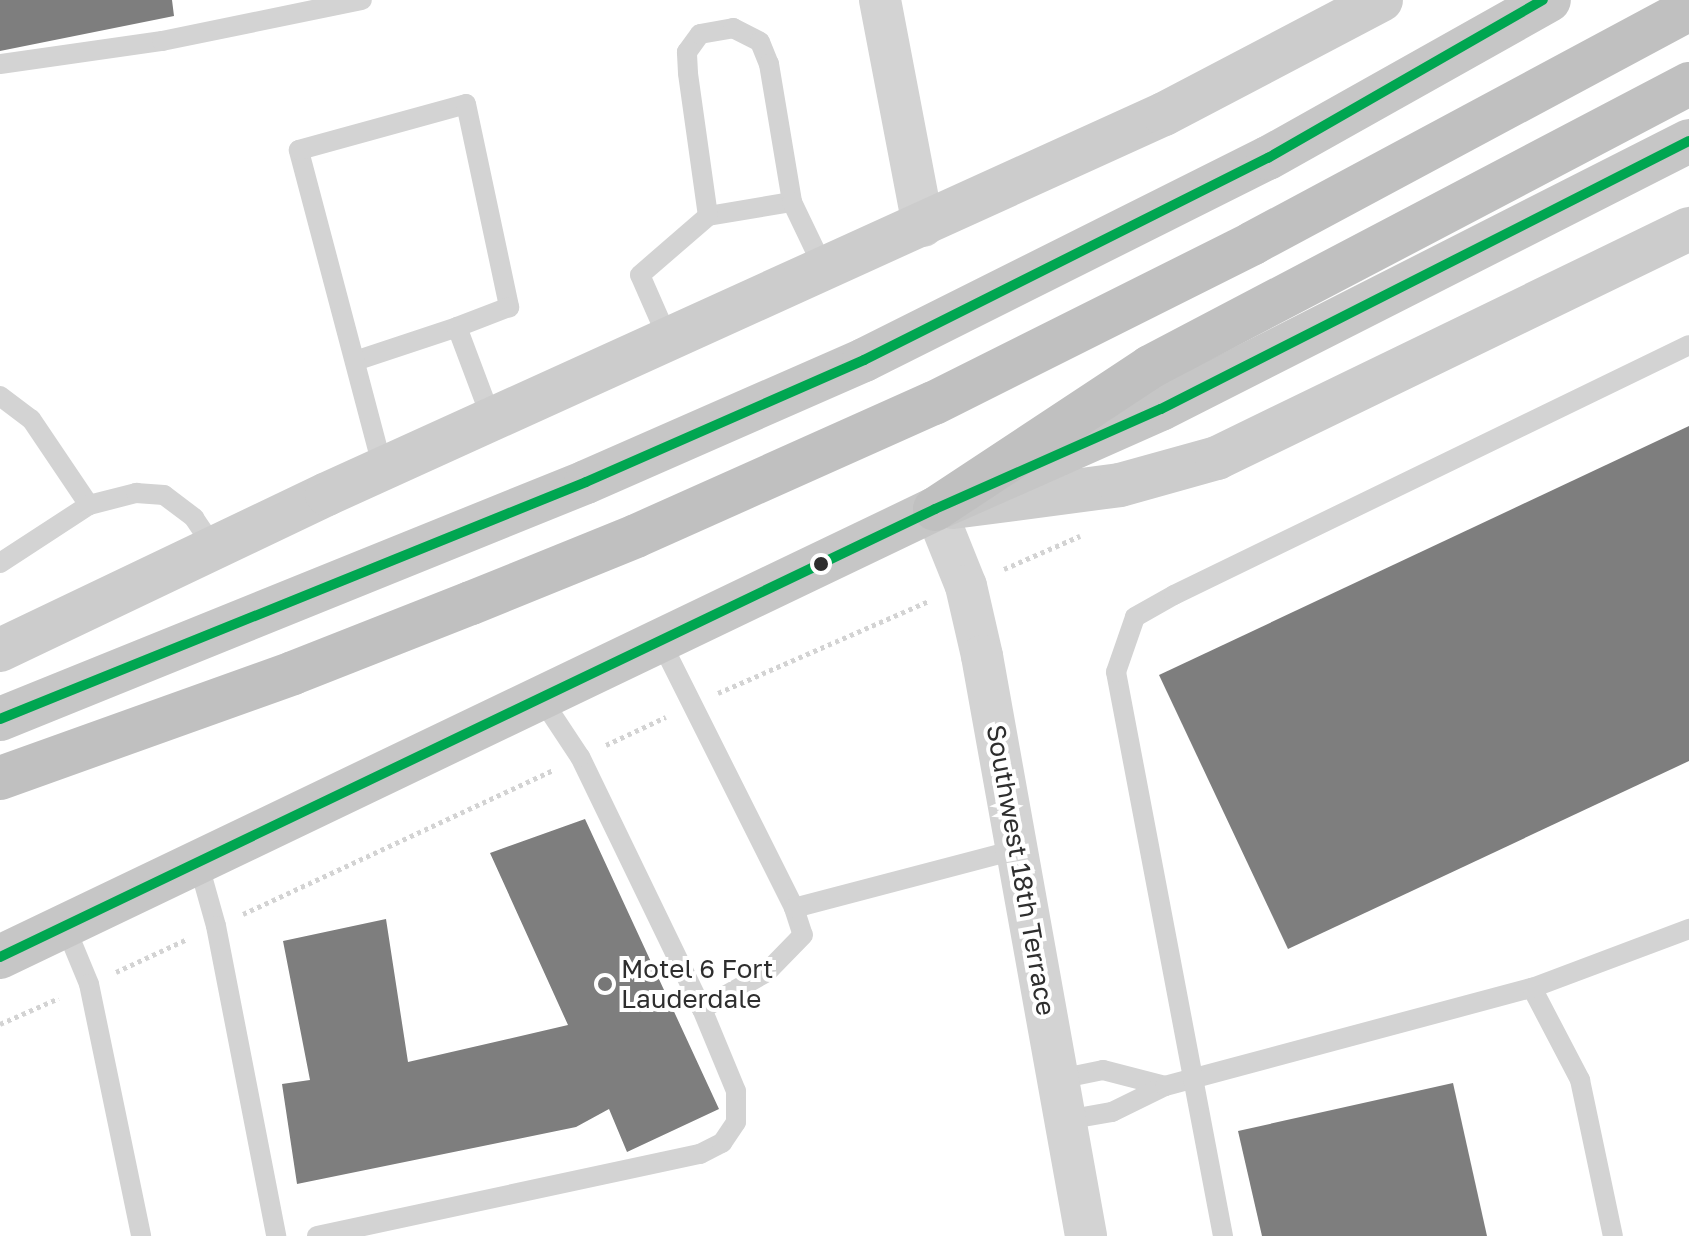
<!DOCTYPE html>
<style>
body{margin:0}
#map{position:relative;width:1689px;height:1236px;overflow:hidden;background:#fff;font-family:"Golos Text",sans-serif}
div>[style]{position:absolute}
.building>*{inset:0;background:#7e7e7e}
.path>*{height:5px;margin-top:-2.5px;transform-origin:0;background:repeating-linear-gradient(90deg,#d3d3d3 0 4px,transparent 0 8px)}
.lane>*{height:20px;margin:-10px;padding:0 10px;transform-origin:10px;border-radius:10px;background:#d3d3d3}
.street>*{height:42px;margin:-21px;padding:0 21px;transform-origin:21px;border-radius:21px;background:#d3d3d3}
.secondary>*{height:44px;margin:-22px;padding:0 22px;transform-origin:22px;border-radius:22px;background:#ccc}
.primary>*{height:44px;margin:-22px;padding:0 22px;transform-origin:22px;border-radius:22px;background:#c6c6c6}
.highway>*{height:44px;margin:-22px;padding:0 22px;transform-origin:22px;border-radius:22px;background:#c0c0c0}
.bus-1>*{height:10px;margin:-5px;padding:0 5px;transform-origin:5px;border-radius:5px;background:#00a651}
.dots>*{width:22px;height:22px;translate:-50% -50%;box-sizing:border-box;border:4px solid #fff;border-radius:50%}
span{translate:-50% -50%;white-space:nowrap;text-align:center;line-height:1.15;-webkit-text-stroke:8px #fff;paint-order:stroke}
.street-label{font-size:26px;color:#2e2e2e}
.poi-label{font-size:26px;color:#2e2e2e}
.left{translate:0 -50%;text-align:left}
</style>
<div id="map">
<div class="building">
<i style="clip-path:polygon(0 0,172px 0,174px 16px,0 51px)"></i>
<i style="clip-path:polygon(1689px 426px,1689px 761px,1288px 949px,1159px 675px)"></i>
<i style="clip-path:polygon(585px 819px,719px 1109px,627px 1152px,609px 1109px,576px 1127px,297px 1184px,282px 1084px,310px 1080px,283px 941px,386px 919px,408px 1062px,568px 1025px,490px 853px)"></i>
<i style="clip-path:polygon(1453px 1083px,1487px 1236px,1262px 1236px,1238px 1131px)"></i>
</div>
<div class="path">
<i style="left:1004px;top:569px;width:83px;rotate:-23.5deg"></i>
<i style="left:718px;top:693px;width:230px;rotate:-23.6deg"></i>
<i style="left:606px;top:745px;width:66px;rotate:-25deg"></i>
<i style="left:243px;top:914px;width:342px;rotate:-24.9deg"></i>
<i style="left:116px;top:972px;width:78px;rotate:-24.9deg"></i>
<i style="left:0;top:1024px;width:64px;rotate:-23.8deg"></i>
</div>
<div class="lane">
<i style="left:0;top:64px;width:164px;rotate:-8.1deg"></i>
<i style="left:162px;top:41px;width:204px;rotate:-11.6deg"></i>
<i style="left:708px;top:216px;width:85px;rotate:-9.5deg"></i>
<i style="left:669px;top:341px;width:72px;rotate:-113.7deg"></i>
<i style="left:640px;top:275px;width:90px;rotate:-40.9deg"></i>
<i style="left:708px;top:216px;width:144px;rotate:-98deg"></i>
<i style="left:688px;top:73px;width:21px;rotate:-93deg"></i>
<i style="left:687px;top:52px;width:22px;rotate:-54deg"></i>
<i style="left:700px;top:34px;width:34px;rotate:-10deg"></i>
<i style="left:733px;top:28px;width:30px;rotate:27deg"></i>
<i style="left:760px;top:42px;width:24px;rotate:68deg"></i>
<i style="left:769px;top:64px;width:140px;rotate:80.5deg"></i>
<i style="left:792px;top:202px;width:76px;rotate:64.4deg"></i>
<i style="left:355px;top:361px;width:108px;rotate:-18.4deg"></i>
<i style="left:0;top:396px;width:39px;rotate:37deg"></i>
<i style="left:31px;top:419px;width:104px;rotate:56deg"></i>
<i style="left:383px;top:469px;width:330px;rotate:-104.8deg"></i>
<i style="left:299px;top:150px;width:173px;rotate:-15.4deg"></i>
<i style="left:466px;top:104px;width:208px;rotate:78deg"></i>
<i style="left:509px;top:307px;width:56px;rotate:159deg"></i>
<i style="left:457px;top:327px;width:99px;rotate:69.4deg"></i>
<i style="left:0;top:563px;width:106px;rotate:-33.1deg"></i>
<i style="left:89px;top:505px;width:49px;rotate:-14.3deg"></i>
<i style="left:136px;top:493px;width:28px;rotate:4deg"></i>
<i style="left:164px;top:495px;width:38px;rotate:37deg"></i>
<i style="left:194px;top:518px;width:36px;rotate:56deg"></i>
<i style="left:660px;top:640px;width:300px;rotate:63.4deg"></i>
<i style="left:794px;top:908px;width:28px;rotate:72deg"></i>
<i style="left:803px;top:935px;width:52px;rotate:134.2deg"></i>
<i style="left:767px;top:972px;width:75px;rotate:150.4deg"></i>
<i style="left:198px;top:862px;width:66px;rotate:74.3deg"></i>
<i style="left:216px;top:926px;width:316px;rotate:79deg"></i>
<i style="left:794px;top:908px;width:233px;rotate:-14.7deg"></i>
<i style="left:65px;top:926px;width:63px;rotate:67.5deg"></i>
<i style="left:89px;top:984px;width:257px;rotate:78.3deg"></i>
<i style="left:1532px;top:988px;width:104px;rotate:62.4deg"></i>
<i style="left:1580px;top:1080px;width:159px;rotate:78.1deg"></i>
<i style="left:1059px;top:1079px;width:45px;rotate:-11.6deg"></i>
<i style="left:1103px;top:1070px;width:64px;rotate:14.5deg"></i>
<i style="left:1066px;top:1120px;width:47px;rotate:-9.9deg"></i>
<i style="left:1112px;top:1112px;width:59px;rotate:-26.1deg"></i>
<i style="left:1165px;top:1086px;width:380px;rotate:-15deg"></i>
<i style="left:1532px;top:988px;width:168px;rotate:-20.6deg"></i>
<i style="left:317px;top:1236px;width:392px;rotate:-12.1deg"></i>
<i style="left:700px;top:1154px;width:25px;rotate:-27deg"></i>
<i style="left:722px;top:1143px;width:25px;rotate:-56deg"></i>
<i style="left:736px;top:1122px;width:31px;rotate:-90deg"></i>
<i style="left:736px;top:1091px;width:89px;rotate:-112.5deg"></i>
<i style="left:702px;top:1009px;width:280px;rotate:-115.8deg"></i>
<i style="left:580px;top:757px;width:71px;rotate:-123.5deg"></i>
<i style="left:1223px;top:1236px;width:574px;rotate:-100.74deg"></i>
<i style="left:1116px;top:672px;width:58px;rotate:-70.9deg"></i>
<i style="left:1135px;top:617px;width:45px;rotate:-29.4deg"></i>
<i style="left:1174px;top:595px;width:572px;rotate:-25.89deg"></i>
</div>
<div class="street">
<i style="left:880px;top:0;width:230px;rotate:79.2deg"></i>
<i style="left:935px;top:509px;width:83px;rotate:68.1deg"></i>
<i style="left:966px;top:586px;width:72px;rotate:77.1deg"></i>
<i style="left:982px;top:656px;width:589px;rotate:79.83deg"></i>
</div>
<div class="secondary">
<i style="left:953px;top:507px;width:168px;rotate:-7.5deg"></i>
<i style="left:1120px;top:485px;width:101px;rotate:-15.6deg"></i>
<i style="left:1217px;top:458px;width:525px;rotate:-25.88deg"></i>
<i style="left:0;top:650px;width:362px;rotate:-25.5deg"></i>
<i style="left:327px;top:494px;width:919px;rotate:-24.42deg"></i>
<i style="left:1164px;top:114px;width:245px;rotate:-27.7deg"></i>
</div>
<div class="primary">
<i style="left:0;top:719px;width:632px;rotate:-22.02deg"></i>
<i style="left:586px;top:482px;width:304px;rotate:-23.7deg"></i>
<i style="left:864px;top:360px;width:452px;rotate:-26.6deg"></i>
<i style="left:1268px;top:158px;width:322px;rotate:-29.3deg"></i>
<i style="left:0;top:957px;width:1037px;rotate:-25.6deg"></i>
<i style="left:935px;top:509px;width:247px;rotate:-23.9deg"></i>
<i style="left:1161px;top:409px;width:592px;rotate:-26.91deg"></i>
</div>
<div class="highway">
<i style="left:935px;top:509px;width:258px;rotate:-33.4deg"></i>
<i style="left:1150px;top:367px;width:609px;rotate:-27.7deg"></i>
<i style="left:0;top:778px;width:311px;rotate:-19.7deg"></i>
<i style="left:293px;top:673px;width:191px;rotate:-21.5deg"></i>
<i style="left:471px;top:603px;width:178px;rotate:-22.1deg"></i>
<i style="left:636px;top:536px;width:326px;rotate:-24.1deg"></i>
<i style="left:934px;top:403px;width:357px;rotate:-26.6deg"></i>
<i style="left:1253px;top:243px;width:495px;rotate:-28.2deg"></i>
</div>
<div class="bus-1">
<i style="left:0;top:719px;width:632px;rotate:-22.02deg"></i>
<i style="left:586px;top:482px;width:304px;rotate:-23.7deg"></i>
<i style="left:864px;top:360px;width:452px;rotate:-26.6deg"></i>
<i style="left:1268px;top:158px;width:317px;rotate:-29.9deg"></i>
<i style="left:0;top:957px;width:1037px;rotate:-25.6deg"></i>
<i style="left:935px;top:509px;width:247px;rotate:-23.9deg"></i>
<i style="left:1161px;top:409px;width:592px;rotate:-26.91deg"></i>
</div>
<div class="dots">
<i style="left:821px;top:564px;background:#2e2e2e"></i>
<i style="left:605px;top:984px;background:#777"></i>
</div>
<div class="street-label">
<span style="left:1021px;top:870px;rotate:80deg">Southwest 18th Terrace</span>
</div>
<div class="poi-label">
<span class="left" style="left:621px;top:984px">Motel 6 Fort<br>Lauderdale</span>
</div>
</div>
